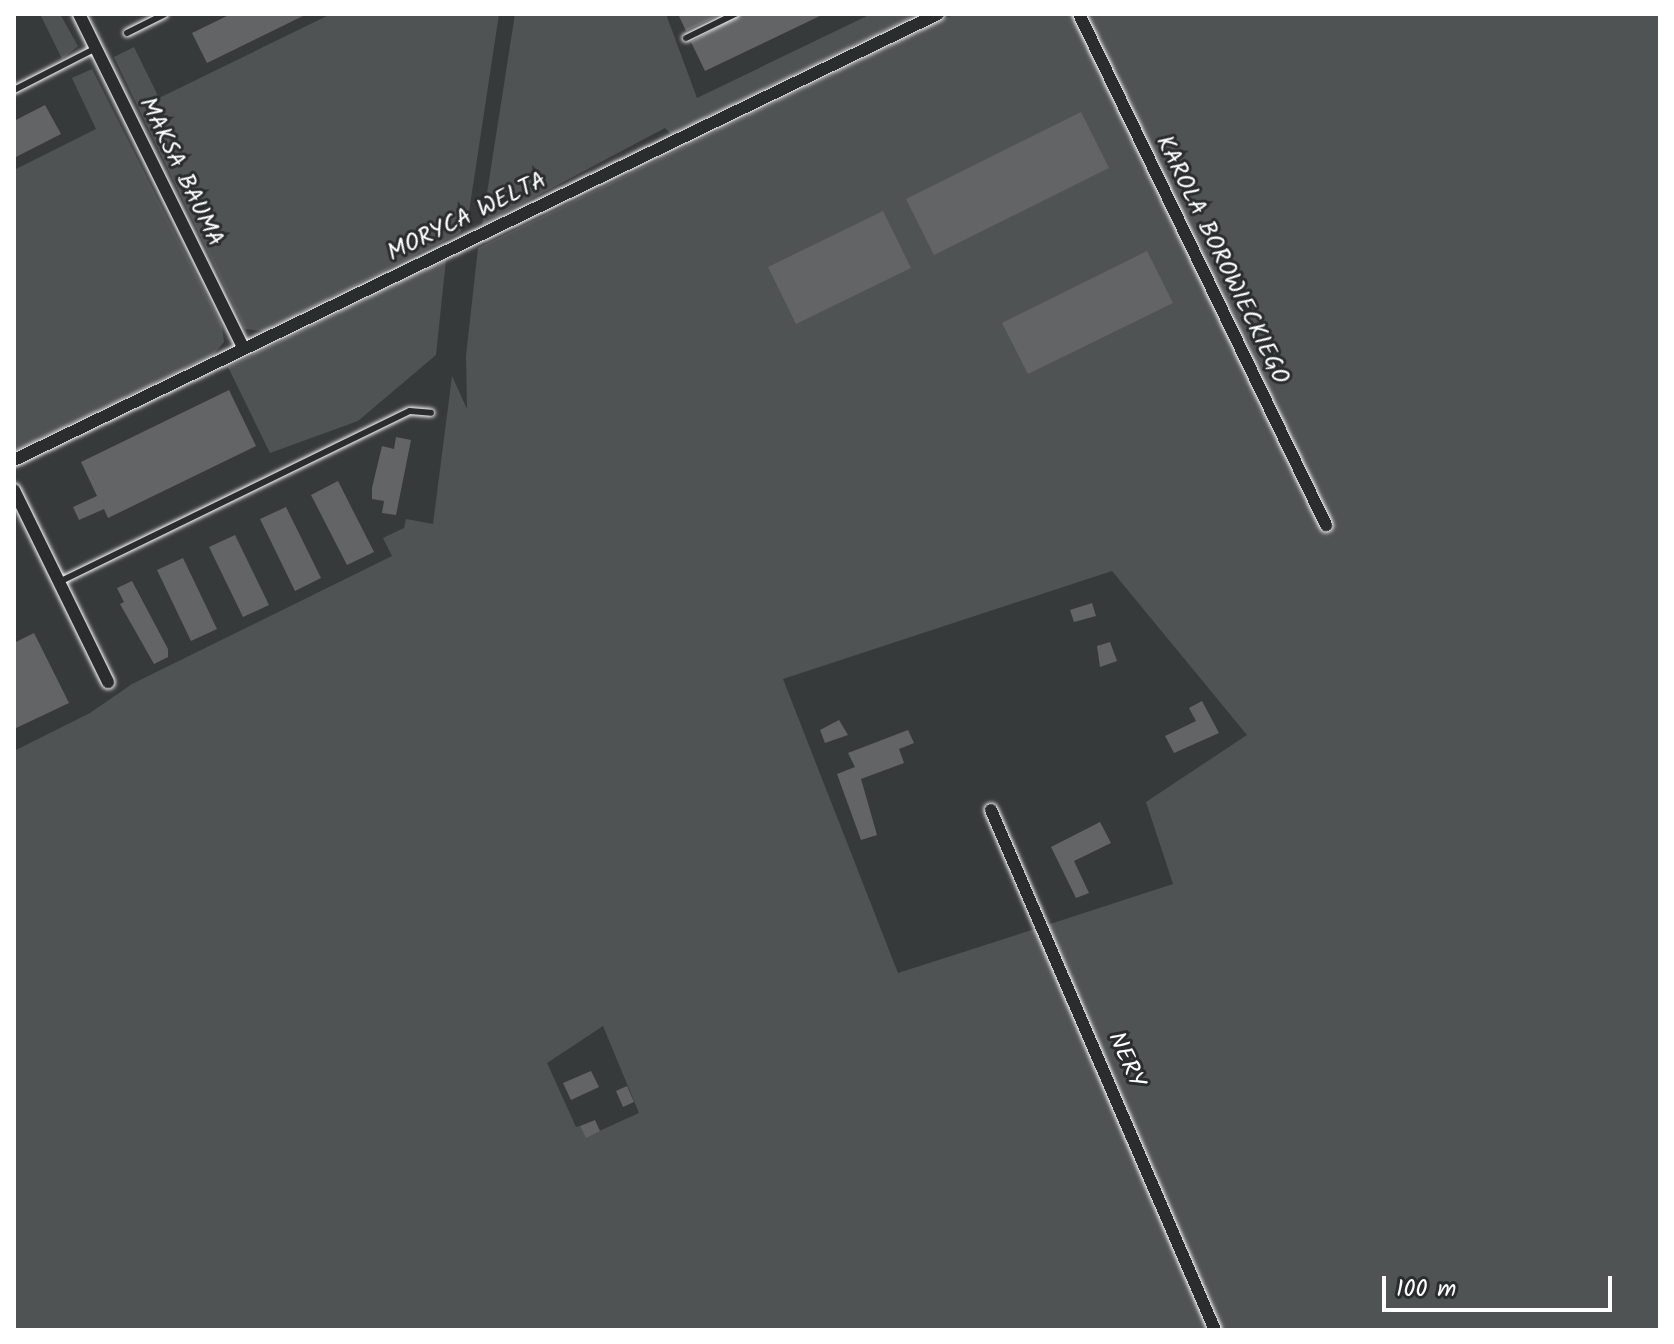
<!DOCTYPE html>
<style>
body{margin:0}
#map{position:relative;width:1674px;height:1344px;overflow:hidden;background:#373a3b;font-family:Kalam,sans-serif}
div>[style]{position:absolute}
.green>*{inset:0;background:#505354}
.building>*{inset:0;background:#636465}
.roads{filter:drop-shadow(0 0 2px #fff) drop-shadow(0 0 2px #fff)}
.service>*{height:6px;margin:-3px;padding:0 3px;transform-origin:3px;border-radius:3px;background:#2a2d2e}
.minor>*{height:12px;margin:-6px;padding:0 6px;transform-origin:6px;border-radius:6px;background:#2a2d2e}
span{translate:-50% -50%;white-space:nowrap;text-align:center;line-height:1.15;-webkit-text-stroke:6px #2a2d2e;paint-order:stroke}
.street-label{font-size:24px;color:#fff}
.frame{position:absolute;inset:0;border:16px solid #fff;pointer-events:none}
.scale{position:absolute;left:1382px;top:1276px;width:230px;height:36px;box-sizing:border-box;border:4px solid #fff;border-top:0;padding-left:10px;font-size:24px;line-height:28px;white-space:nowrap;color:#fff;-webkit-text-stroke:6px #2a2d2e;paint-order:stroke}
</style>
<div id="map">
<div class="green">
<i style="clip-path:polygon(60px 14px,78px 46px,62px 59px,41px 16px)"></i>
<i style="clip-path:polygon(331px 14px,499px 14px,469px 212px,460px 233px,263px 331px,245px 329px,114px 57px,134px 47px,159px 98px)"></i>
<i style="clip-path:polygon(515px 14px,666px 14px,697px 98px,871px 14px,918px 14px,671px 134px,665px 128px,482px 225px)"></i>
<i style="clip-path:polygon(evenodd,955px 14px,1660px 14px,1660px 1330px,1221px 1330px,1047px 925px,1173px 884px,1146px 802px,1247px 735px,1112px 571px,783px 679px,898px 973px,1038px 928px,1210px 1330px,14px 1330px,14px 751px,90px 713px,132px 684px,392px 556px,383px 538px,404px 528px,406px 519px,433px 524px,452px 376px,467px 409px,466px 356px,478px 248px,955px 14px,603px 1026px,639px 1113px,586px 1137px,580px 1126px,576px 1127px,547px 1063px,603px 1026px)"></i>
<i style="clip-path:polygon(92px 69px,222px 326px,224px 342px,214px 354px,14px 451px,14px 170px,96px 129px,72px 78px)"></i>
<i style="clip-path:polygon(446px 260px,436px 355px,358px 421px,270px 453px,228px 367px)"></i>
</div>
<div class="building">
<i style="clip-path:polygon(231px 14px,307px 14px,207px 63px,192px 33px)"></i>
<i style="clip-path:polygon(678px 14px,721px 14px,686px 31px)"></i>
<i style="clip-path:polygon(741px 14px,824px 14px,705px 71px,691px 42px)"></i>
<i style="clip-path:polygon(45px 105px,61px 134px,14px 158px,14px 121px)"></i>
<i style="clip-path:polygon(1081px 112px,1109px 168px,934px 255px,906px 199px)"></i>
<i style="clip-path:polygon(883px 211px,911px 268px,796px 324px,768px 267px)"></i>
<i style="clip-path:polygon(1147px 251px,1173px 303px,1028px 374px,1002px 323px)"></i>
<i style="clip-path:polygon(229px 390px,256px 446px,108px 518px,104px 509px,79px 520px,73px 507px,97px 496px,81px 462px)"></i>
<i style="clip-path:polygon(396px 437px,411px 440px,396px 515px,382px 513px,384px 501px,372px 499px,372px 488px,382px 446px,394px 449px)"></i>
<i style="clip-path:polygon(338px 481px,374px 552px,347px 565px,311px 495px)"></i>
<i style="clip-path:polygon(286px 507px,321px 578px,295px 591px,260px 519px)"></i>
<i style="clip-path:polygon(235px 535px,269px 605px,243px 617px,209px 547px)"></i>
<i style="clip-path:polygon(183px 558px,217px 629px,191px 641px,157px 570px)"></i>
<i style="clip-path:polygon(132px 581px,168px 649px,168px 657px,154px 664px,120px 604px,124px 602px,117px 588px)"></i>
<i style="clip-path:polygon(1092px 603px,1096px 616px,1074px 622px,1070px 610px)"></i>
<i style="clip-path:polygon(34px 633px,69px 703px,14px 729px,14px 643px)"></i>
<i style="clip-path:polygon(1110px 642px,1117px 661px,1100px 667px,1097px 646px)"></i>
<i style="clip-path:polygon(1202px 701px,1219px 733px,1174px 753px,1165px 736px,1196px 721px,1189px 708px)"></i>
<i style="clip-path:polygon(839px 720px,848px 735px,825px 743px,820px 730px)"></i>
<i style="clip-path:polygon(908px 730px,914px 743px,899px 749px,904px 763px,861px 779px,877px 835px,861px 840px,837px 774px,855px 767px,848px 753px)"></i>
<i style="clip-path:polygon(1100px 822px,1111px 843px,1074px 861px,1089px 893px,1076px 898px,1051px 847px)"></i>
<i style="clip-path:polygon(591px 1071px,599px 1087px,571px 1100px,563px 1083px)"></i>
<i style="clip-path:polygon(627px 1086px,634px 1102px,623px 1107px,616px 1091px)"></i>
<i style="clip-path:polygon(595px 1120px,600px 1131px,586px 1138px,580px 1126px)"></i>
</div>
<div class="roads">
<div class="service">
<i style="left:127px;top:33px;width:42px;rotate:-26.6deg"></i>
<i style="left:686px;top:38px;width:55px;rotate:-26.1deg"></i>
<i style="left:14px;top:90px;width:92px;rotate:-27.1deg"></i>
<i style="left:59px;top:582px;width:390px;rotate:-26deg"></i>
<i style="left:410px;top:411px;width:21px;rotate:5deg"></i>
</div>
<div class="minor">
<i style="left:79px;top:14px;width:373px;rotate:63.8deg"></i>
<i style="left:1079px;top:14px;width:568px;rotate:64.2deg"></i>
<i style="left:14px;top:460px;width:1026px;rotate:-25.77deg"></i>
<i style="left:14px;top:490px;width:214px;rotate:63.9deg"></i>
<i style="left:991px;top:810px;width:566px;rotate:66.7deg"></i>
</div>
</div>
<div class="street-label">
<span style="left:181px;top:172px;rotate:64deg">MAKSA BAUMA</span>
<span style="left:467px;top:217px;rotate:-26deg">MORYCA WELTA</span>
<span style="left:1222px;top:260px;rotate:64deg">KAROLA BOROWIECKIEGO</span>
<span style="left:1126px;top:1060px;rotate:66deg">NERY</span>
</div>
<div class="frame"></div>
<div class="scale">100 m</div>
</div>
